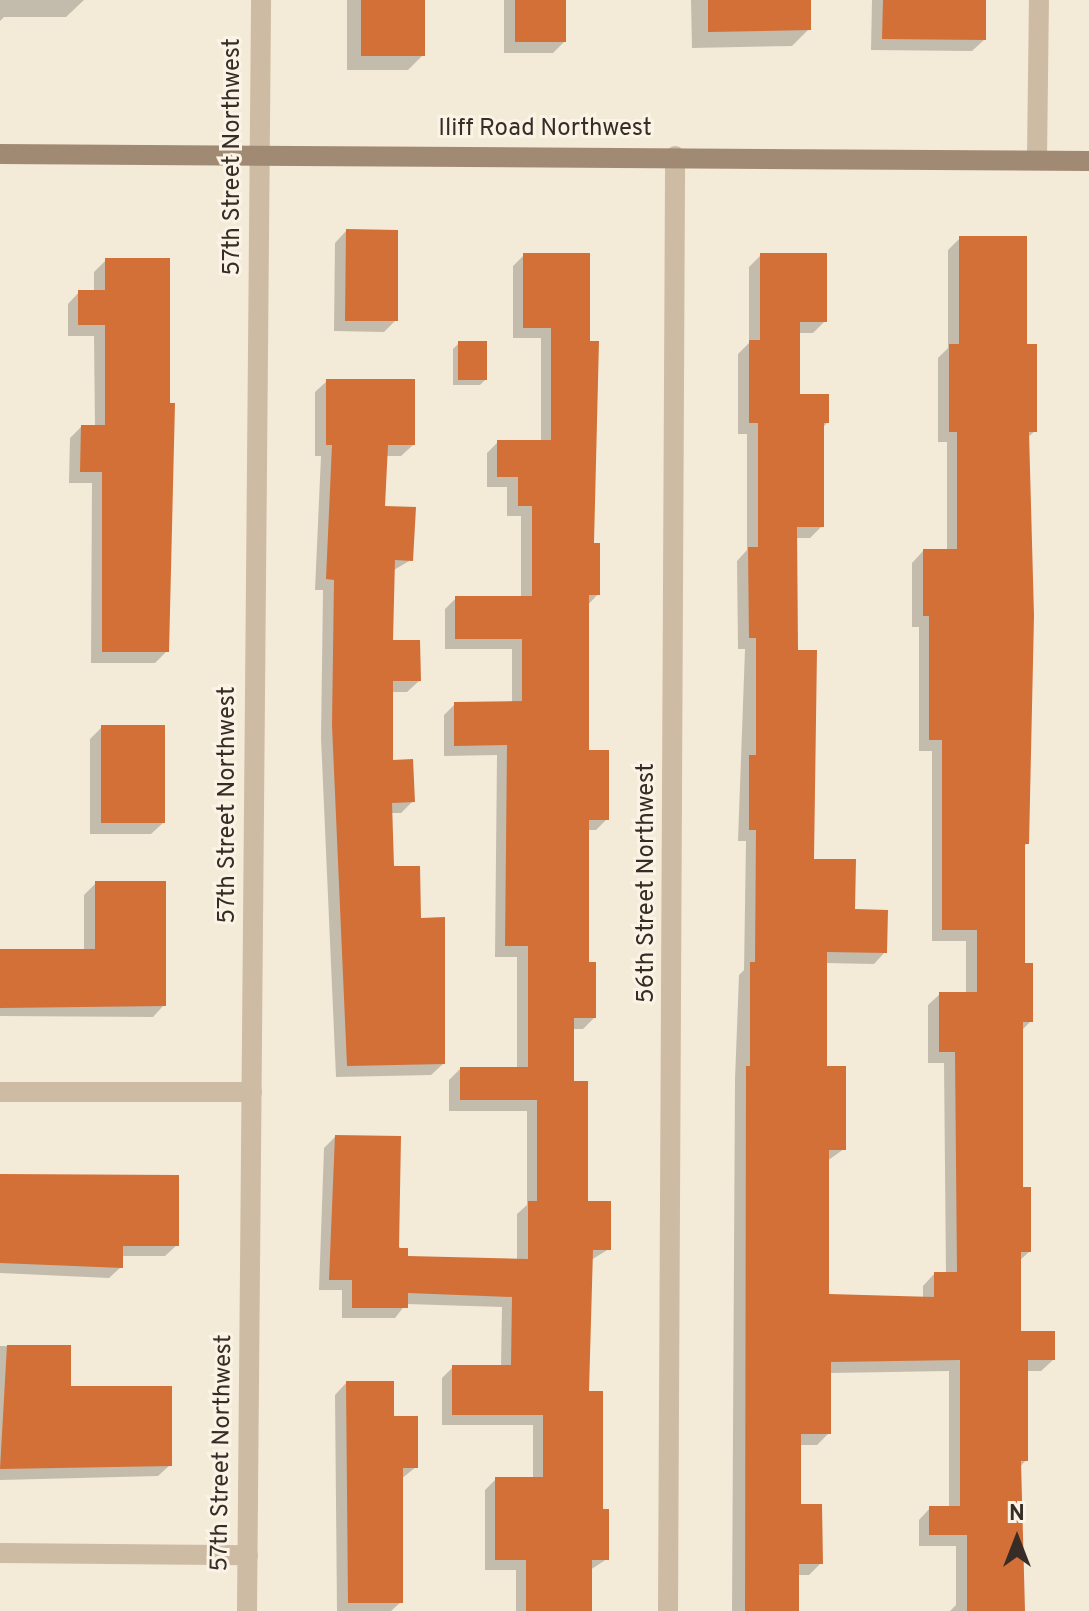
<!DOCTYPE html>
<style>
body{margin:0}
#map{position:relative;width:1089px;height:1611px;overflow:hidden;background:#f4ead8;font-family:Overpass,sans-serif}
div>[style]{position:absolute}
.shadow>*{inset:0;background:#0003}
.building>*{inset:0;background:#d27038}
.street>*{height:20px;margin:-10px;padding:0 10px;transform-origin:10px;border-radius:10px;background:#cdbba3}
.secondary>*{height:20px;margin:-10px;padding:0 10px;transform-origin:10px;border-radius:10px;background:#a18a74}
span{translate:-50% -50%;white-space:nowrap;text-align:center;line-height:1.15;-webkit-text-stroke:6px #fbf3e5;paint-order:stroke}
.street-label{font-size:24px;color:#372d26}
.north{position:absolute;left:977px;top:1499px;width:80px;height:80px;-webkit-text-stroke:6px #fbf3e5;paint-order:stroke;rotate:0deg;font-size:22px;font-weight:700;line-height:32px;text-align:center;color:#372d26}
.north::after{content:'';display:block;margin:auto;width:28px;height:36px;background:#372d26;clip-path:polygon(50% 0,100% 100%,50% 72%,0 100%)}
</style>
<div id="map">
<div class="shadow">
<i style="clip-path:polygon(0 0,84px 0,66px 17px,4px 17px,0 21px)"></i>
<i style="clip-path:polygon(347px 0,423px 0,423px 55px,408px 70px,347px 70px)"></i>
<i style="clip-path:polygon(504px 0,564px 0,564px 42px,553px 53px,504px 53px)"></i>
<i style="clip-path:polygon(691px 0,809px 0,809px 29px,792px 46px,692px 48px)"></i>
<i style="clip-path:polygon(872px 0,984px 0,984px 40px,972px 51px,871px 50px)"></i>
<i style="clip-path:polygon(346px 231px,396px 320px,384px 332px,334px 331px,335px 243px)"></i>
<i style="clip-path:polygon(960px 238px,1025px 346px,1035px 431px,1027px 438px,1027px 843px,1023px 848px,1023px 965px,1031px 1021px,1021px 1031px,1021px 1189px,1029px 1252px,1019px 1261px,1019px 1333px,1053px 1360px,1041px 1371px,1026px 1371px,1026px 1460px,1019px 1468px,1022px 1611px,950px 1611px,956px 1605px,956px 1546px,919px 1546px,919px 1520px,930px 1508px,949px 1508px,949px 1371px,829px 1373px,829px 1433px,817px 1445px,799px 1445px,799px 1506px,821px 1563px,809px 1575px,797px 1575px,797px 1611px,732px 1611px,735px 1079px,739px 975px,744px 970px,746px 841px,738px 841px,745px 649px,738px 649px,737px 561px,747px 550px,747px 434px,738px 434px,738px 354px,749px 343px,749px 267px,761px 255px,825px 321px,813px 333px,798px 333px,798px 396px,827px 423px,822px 428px,822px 526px,810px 538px,795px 538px,796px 652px,812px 861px,885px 952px,874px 964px,825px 963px,825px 1068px,844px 1149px,827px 1161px,827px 1296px,923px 1298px,923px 1286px,934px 1274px,946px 1274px,944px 1063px,928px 1063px,928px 1005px,940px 994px,966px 994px,966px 941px,932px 941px,932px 751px,919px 751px,919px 627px,912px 627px,912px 563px,923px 551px,947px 551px,947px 442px,938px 442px,938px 358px,948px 348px,948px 250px)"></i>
<i style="clip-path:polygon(524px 255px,588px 255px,592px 545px,598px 594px,587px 606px,587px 752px,607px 819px,596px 830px,587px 830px,587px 964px,594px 1018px,583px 1029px,572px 1029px,572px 1083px,586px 1203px,609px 1249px,591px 1260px,587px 1393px,607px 1559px,590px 1570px,590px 1611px,516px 1611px,516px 1570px,485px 1570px,485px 1490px,496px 1479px,533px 1479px,533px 1425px,442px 1425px,442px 1378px,453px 1367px,501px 1367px,502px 1307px,406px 1304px,395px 1318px,342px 1318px,342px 1290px,319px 1290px,324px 1148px,335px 1137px,406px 1258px,517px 1261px,517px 1214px,527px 1205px,527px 1111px,449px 1111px,449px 1080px,460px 1069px,517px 1069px,517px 957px,495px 957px,497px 755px,444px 756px,444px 715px,455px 704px,512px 704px,512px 649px,445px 649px,445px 609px,456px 598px,521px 598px,521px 516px,507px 516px,507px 487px,487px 487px,487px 453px,498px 442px,541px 442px,541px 338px,513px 338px,513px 266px)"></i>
<i style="clip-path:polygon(106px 260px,167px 651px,155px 663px,91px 663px,92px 483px,69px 483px,70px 438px,81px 427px,95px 427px,94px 336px,68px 336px,68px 304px,79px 292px,94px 292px,94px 272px)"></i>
<i style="clip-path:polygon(459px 343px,485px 380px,480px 385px,453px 385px,453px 349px)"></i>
<i style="clip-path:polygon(327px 381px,413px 445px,401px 456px,386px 456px,383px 508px,411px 560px,392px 571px,391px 642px,419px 681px,407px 692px,391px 692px,391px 762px,413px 801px,401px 813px,390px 813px,392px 868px,419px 920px,443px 1064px,431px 1075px,336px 1077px,321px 738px,323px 590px,315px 590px,321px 456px,315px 456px,315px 392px)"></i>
<i style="clip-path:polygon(102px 727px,163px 823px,151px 834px,90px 834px,90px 739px)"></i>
<i style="clip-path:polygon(96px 883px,164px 1005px,153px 1017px,0 1016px,0 951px,84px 951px,84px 895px)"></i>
<i style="clip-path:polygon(0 1177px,177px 1245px,165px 1256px,121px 1256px,121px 1267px,109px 1278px,0 1273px)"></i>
<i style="clip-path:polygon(0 1346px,69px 1347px,69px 1388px,170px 1465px,158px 1476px,0 1480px)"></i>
<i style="clip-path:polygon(346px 1383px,392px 1418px,416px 1467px,401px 1479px,401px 1602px,391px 1611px,337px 1611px,335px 1395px)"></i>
</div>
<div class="building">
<i style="clip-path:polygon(361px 0,425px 0,425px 56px,361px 56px)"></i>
<i style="clip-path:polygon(515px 0,566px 0,566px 42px,515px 42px)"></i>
<i style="clip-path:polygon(708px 0,811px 0,811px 30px,708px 32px)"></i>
<i style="clip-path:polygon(883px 0,986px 0,986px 40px,882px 39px)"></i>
<i style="clip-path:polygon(346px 229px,398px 230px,398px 321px,345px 321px)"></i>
<i style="clip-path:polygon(959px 236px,1027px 236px,1027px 344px,1037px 344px,1037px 432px,1029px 432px,1034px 616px,1029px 844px,1025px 844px,1025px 963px,1033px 963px,1033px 1022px,1023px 1022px,1023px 1187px,1031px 1187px,1031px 1252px,1021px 1252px,1021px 1331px,1055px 1331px,1055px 1360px,1028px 1360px,1028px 1461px,1021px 1461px,1025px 1611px,967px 1611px,967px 1535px,929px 1535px,929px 1506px,960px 1506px,960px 1360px,831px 1362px,831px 1434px,801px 1434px,801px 1504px,822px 1504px,823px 1564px,799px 1564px,799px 1611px,745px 1611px,746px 1066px,750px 1066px,750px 962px,755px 962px,756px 830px,749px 830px,749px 755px,756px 755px,756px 638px,749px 638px,748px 547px,758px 547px,758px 423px,749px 423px,749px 340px,760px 340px,760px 253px,827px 253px,827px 322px,800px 322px,800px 394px,829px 394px,829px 423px,824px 423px,824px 527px,797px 527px,798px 650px,817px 650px,814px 859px,856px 859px,855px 909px,888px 910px,887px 953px,827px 952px,827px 1066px,846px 1066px,846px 1150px,829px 1150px,829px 1294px,934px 1297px,934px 1272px,957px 1272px,955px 1052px,939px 1052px,939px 992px,977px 992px,977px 930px,942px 930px,942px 740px,929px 740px,929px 616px,923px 616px,923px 549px,957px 549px,957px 432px,949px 432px,949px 344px,959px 344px)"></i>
<i style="clip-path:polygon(523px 253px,590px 253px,590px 341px,599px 341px,594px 543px,600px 543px,600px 595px,589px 595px,589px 750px,609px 750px,609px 820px,589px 820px,589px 962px,596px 962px,596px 1018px,574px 1018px,574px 1081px,588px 1081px,588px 1201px,611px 1201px,611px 1250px,593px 1250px,589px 1391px,603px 1391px,603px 1509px,609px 1509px,609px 1560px,592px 1560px,592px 1611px,526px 1611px,526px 1560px,495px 1560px,495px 1477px,543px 1477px,543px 1415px,452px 1415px,452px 1365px,511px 1365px,512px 1297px,408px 1293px,408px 1308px,352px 1308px,352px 1280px,329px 1280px,335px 1135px,401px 1136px,399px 1248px,408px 1248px,408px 1256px,528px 1259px,528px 1201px,537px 1201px,537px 1100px,460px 1100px,460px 1067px,528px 1067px,528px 946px,505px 946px,507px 745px,454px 746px,454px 702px,522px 701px,522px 639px,455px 639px,455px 596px,532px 596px,532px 506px,518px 506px,518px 477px,497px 477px,497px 440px,551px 440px,551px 328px,523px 328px)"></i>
<i style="clip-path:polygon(105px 258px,170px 258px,170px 403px,175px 403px,169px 652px,102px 652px,102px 472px,80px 472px,81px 425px,105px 425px,105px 325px,78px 325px,78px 290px,105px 290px)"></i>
<i style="clip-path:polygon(458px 341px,487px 341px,487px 380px,458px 380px)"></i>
<i style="clip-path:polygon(326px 379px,415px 379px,415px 445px,388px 445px,385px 506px,416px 507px,413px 561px,395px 560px,393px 640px,420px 640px,421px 681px,393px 681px,393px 760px,413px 759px,415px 802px,392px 803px,394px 866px,420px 866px,421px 918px,445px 917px,445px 1064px,347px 1066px,332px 725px,334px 580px,326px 579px,332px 445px,326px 445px)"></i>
<i style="clip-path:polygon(101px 725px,165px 725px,165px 823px,101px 823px)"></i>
<i style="clip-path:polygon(95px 881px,166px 881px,166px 1006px,0 1008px,0 949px,95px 949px)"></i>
<i style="clip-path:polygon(0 1174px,179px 1175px,179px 1246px,123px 1246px,123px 1268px,0 1263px)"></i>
<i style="clip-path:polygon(7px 1345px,71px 1345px,71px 1386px,172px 1386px,172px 1466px,0 1469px)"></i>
<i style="clip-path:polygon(346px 1381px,394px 1381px,394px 1416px,418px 1416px,418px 1468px,403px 1468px,403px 1603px,348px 1603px)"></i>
</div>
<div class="street">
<i style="left:1037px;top:159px;width:159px;rotate:-89.3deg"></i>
<i style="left:0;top:1092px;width:252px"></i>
<i style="left:0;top:1553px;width:248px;rotate:0.5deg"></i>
<i style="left:247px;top:1611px;width:1611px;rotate:-89.5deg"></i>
<i style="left:668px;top:1611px;width:1455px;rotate:-89.72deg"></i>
</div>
<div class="secondary">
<i style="left:0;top:154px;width:1089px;rotate:0.37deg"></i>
</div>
<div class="street-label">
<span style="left:545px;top:130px">Iliff Road Northwest</span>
<span style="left:234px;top:157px;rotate:-90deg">57th Street Northwest</span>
<span style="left:229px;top:805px;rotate:-90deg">57th Street Northwest</span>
<span style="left:648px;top:883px;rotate:-90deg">56th Street Northwest</span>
<span style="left:223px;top:1453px;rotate:-89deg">57th Street Northwest</span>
</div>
<div class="north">N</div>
</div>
